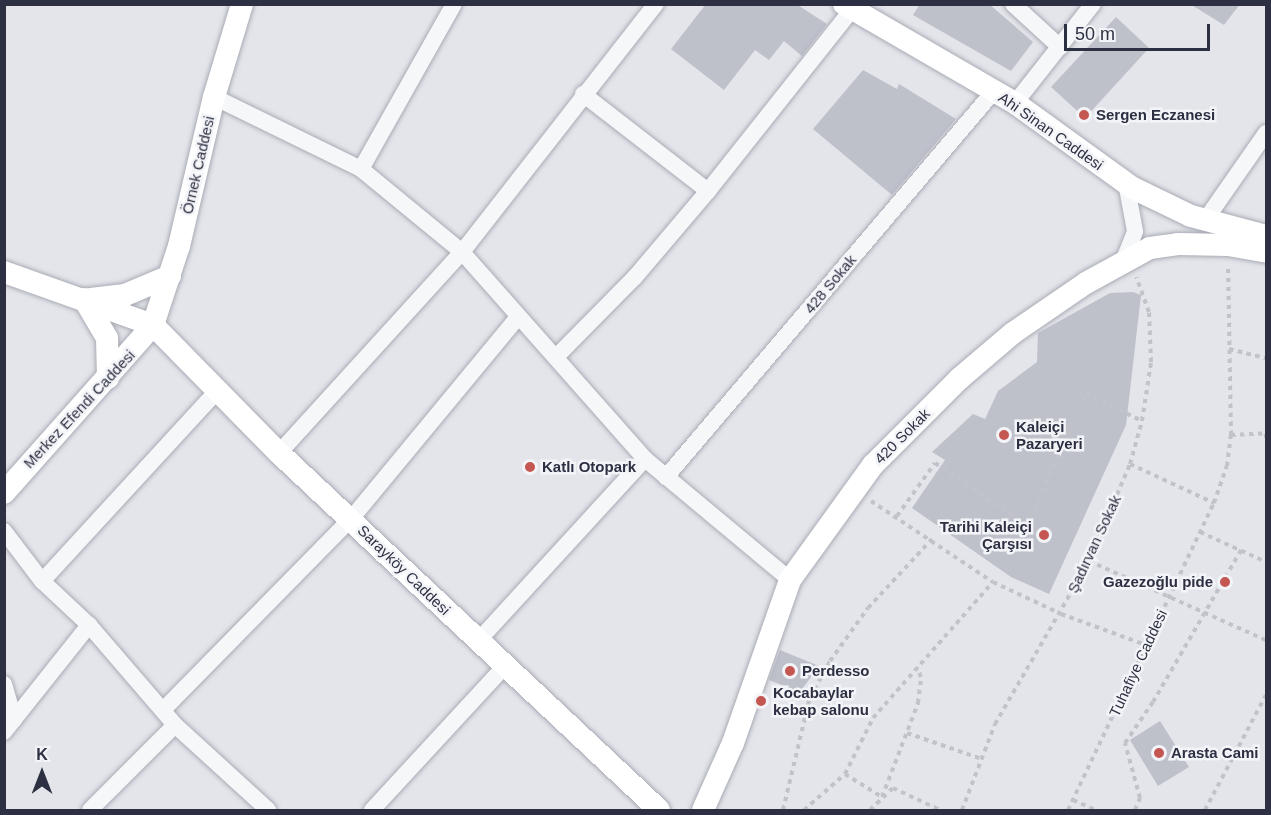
<!DOCTYPE html>
<meta charset="utf-8">
<style>
body{margin:0}
#map{position:relative;width:1271px;height:815px;overflow:hidden;background:#e4e5eb;font-family:Helvetica,sans-serif}
div>[style]{position:absolute}
.building>*{inset:0;background:#bec0ca}
.path>*{height:4px;margin-top:-2px;transform-origin:0;background:repeating-linear-gradient(90deg,#c2c3c9 0 4.5px,transparent 0 9px)}
.roads{filter:drop-shadow(0 0 2px #a9abb5) drop-shadow(0 0 2px #a9abb5)}
.street>*{height:16px;margin:-8px;padding:0 8px;transform-origin:8px;border-radius:8px;background:#f6f7f9}
.secondary>*{height:22px;margin:-11px;padding:0 11px;transform-origin:11px;border-radius:11px;background:#fff}
.dots>*{width:16px;height:16px;translate:-50% -50%;box-sizing:border-box;border:3px solid #f3f4f8;border-radius:50%}
span{translate:-50% -50%;white-space:nowrap;text-align:center;line-height:1.15;-webkit-text-stroke:5px #f3f4f8;paint-order:stroke}
.poi-label{font-size:15px;color:#2d3042;font-weight:700}
.left{translate:0 -50%;text-align:left}
.right{translate:-100% -50%;text-align:right}
.street-label{font-size:15px;color:#2d3042}
.frame{position:absolute;inset:0;border:6px solid #2d3042;pointer-events:none}
.north{position:absolute;left:12px;top:743px;width:60px;height:60px;-webkit-text-stroke:4px #f3f4f8;paint-order:stroke;rotate:0deg;font-size:16px;font-weight:700;line-height:24px;text-align:center;color:#2d3042}
.north::after{content:'';display:block;margin:auto;width:21px;height:27px;background:#2d3042;clip-path:polygon(50% 0,100% 100%,50% 72%,0 100%)}
.scale{position:absolute;left:1064px;top:24px;width:146px;height:27px;box-sizing:border-box;border:3px solid #2d3042;border-top:0;padding-left:8px;font-size:18px;line-height:21px;white-space:nowrap;color:#2d3042;-webkit-text-stroke:4px #f3f4f8;paint-order:stroke}
</style>
<div id="map">
<div class="building">
<i style="clip-path:polygon(706px 4px,796px 4px,827px 24px,802px 56px,784px 41px,769px 60px,755px 50px,724px 90px,671px 49px)"></i>
<i style="clip-path:polygon(920px 4px,989px 4px,1033px 42px,1011px 71px,913px 15px)"></i>
<i style="clip-path:polygon(1190px 4px,1240px 4px,1224px 25px)"></i>
<i style="clip-path:polygon(1116px 17px,1149px 48px,1085px 118px,1051px 87px)"></i>
<i style="clip-path:polygon(863px 70px,897px 89px,899px 84px,956px 119px,892px 195px,813px 129px)"></i>
<i style="clip-path:polygon(1133px 292px,1141px 295px,1126px 425px,1049px 594px,1011px 577px,912px 508px,945px 460px,932px 452px,973px 414px,985px 419px,998px 391px,1037px 362px,1038px 333px,1110px 293px)"></i>
<i style="clip-path:polygon(780px 650px,819px 666px,800px 692px,769px 680px)"></i>
<i style="clip-path:polygon(1160px 721px,1189px 767px,1158px 786px,1130px 740px)"></i>
</div>
<div class="path">
<i style="left:1229px;top:349px;width:38px;rotate:14deg"></i>
<i style="left:1266px;top:434px;width:9px;rotate:90deg"></i>
<i style="left:1231px;top:435px;width:35px;rotate:-3deg"></i>
<i style="left:1130px;top:464px;width:93px;rotate:24.9deg"></i>
<i style="left:871px;top:501px;width:146px;rotate:33.6deg"></i>
<i style="left:993px;top:582px;width:75px;rotate:25.2deg"></i>
<i style="left:1061px;top:614px;width:90px;rotate:20deg"></i>
<i style="left:897px;top:516px;width:65px;rotate:-54.4deg"></i>
<i style="left:935px;top:463px;width:111px;rotate:34deg"></i>
<i style="left:1027px;top:525px;width:144px;rotate:-65.8deg"></i>
<i style="left:1086px;top:394px;width:62px;rotate:25.7deg"></i>
<i style="left:1200px;top:532px;width:72px;rotate:24.4deg"></i>
<i style="left:1089px;top:561px;width:194px;rotate:24.1deg"></i>
<i style="left:907px;top:733px;width:79px;rotate:19.1deg"></i>
<i style="left:845px;top:774px;width:44px;rotate:31.9deg"></i>
<i style="left:882px;top:797px;width:101px;rotate:-69deg"></i>
<i style="left:918px;top:703px;width:26px;rotate:-83deg"></i>
<i style="left:921px;top:677px;width:10px;rotate:-114deg"></i>
<i style="left:1073px;top:800px;width:24px;rotate:24deg"></i>
<i style="left:783px;top:810px;width:116px;rotate:-76.6deg"></i>
<i style="left:810px;top:697px;width:41px;rotate:-60.9deg"></i>
<i style="left:830px;top:661px;width:65px;rotate:-54.4deg"></i>
<i style="left:868px;top:608px;width:94px;rotate:-47.2deg"></i>
<i style="left:804px;top:810px;width:55px;rotate:-41.3deg"></i>
<i style="left:845px;top:774px;width:63px;rotate:-63.4deg"></i>
<i style="left:873px;top:718px;width:181px;rotate:-48.6deg"></i>
<i style="left:870px;top:810px;width:32px;rotate:-44deg"></i>
<i style="left:893px;top:788px;width:52px;rotate:25.1deg"></i>
<i style="left:962px;top:810px;width:92px;rotate:-69deg"></i>
<i style="left:995px;top:724px;width:188px;rotate:-60deg"></i>
<i style="left:1089px;top:561px;width:105px;rotate:-67.1deg"></i>
<i style="left:1130px;top:464px;width:45px;rotate:-74.4deg"></i>
<i style="left:1142px;top:421px;width:60px;rotate:-81.3deg"></i>
<i style="left:1151px;top:362px;width:50px;rotate:-92.3deg"></i>
<i style="left:1149px;top:312px;width:37px;rotate:-110deg"></i>
<i style="left:1068px;top:810px;width:340px;rotate:-64.6deg"></i>
<i style="left:1214px;top:503px;width:39px;rotate:-71deg"></i>
<i style="left:1227px;top:466px;width:31px;rotate:-83deg"></i>
<i style="left:1231px;top:435px;width:168px;rotate:-91deg"></i>
<i style="left:1135px;top:810px;width:13px;rotate:-67deg"></i>
<i style="left:1140px;top:798px;width:57px;rotate:-105.3deg"></i>
<i style="left:1125px;top:743px;width:50px;rotate:-55.7deg"></i>
<i style="left:1153px;top:702px;width:176px;rotate:-59.9deg"></i>
<i style="left:1205px;top:810px;width:130px;rotate:-62.1deg"></i>
</div>
<div class="roads">
<div class="street">
<i style="left:1013px;top:4px;width:64px;rotate:42.5deg"></i>
<i style="left:583px;top:94px;width:158px;rotate:37.8deg"></i>
<i style="left:214px;top:97px;width:164px;rotate:26.1deg"></i>
<i style="left:361px;top:169px;width:131px;rotate:39.4deg"></i>
<i style="left:462px;top:252px;width:276px;rotate:48.5deg"></i>
<i style="left:645px;top:459px;width:189px;rotate:39.8deg"></i>
<i style="left:1015px;top:103px;width:126px;rotate:-51.8deg"></i>
<i style="left:361px;top:169px;width:189px;rotate:-60.6deg"></i>
<i style="left:1206px;top:219px;width:105px;rotate:-55.1deg"></i>
<i style="left:1122px;top:264px;width:35px;rotate:-68deg"></i>
<i style="left:1135px;top:231px;width:49px;rotate:-100.6deg"></i>
<i style="left:556px;top:357px;width:112px;rotate:-45.4deg"></i>
<i style="left:635px;top:277px;width:113px;rotate:-49.7deg"></i>
<i style="left:708px;top:191px;width:232px;rotate:-51.6deg"></i>
<i style="left:217px;top:391px;width:258px;rotate:132.6deg"></i>
<i style="left:42px;top:581px;width:64px;rotate:43.1deg"></i>
<i style="left:89px;top:625px;width:132px;rotate:49.3deg"></i>
<i style="left:175px;top:725px;width:126px;rotate:42.4deg"></i>
<i style="left:279px;top:453px;width:272px;rotate:-47.7deg"></i>
<i style="left:462px;top:252px;width:315px;rotate:-52deg"></i>
<i style="left:666px;top:477px;width:507px;rotate:-49.64deg"></i>
<i style="left:4px;top:531px;width:63px;rotate:52.8deg"></i>
<i style="left:478px;top:641px;width:247px;rotate:-47.5deg"></i>
<i style="left:4px;top:684px;width:37px;rotate:74deg"></i>
<i style="left:163px;top:710px;width:268px;rotate:-45.5deg"></i>
<i style="left:351px;top:519px;width:262px;rotate:-50.4deg"></i>
<i style="left:4px;top:732px;width:137px;rotate:-51.5deg"></i>
<i style="left:90px;top:810px;width:120px;rotate:-45deg"></i>
<i style="left:372px;top:810px;width:196px;rotate:-47.3deg"></i>
</div>
<div class="secondary">
<i style="left:844px;top:4px;width:198px;rotate:30.1deg"></i>
<i style="left:1015px;top:103px;width:145px;rotate:35.8deg"></i>
<i style="left:1133px;top:188px;width:64px;rotate:25.8deg"></i>
<i style="left:1191px;top:216px;width:78px;rotate:14.9deg"></i>
<i style="left:4px;top:272px;width:158px;rotate:19.6deg"></i>
<i style="left:153px;top:325px;width:180px;rotate:45.5deg"></i>
<i style="left:279px;top:453px;width:521px;rotate:43.21deg"></i>
<i style="left:84px;top:299px;width:45px;rotate:59.5deg"></i>
<i style="left:107px;top:338px;width:40px;rotate:88.6deg"></i>
<i style="left:91px;top:299px;width:34px;rotate:-7deg"></i>
<i style="left:125px;top:295px;width:49px;rotate:-22.9deg"></i>
<i style="left:4px;top:493px;width:225px;rotate:-48.4deg"></i>
<i style="left:153px;top:325px;width:83px;rotate:-71.8deg"></i>
<i style="left:179px;top:246px;width:153px;rotate:-76.8deg"></i>
<i style="left:214px;top:97px;width:97px;rotate:-73.2deg"></i>
<i style="left:703px;top:810px;width:73px;rotate:-65.9deg"></i>
<i style="left:733px;top:743px;width:173px;rotate:-70.7deg"></i>
<i style="left:790px;top:580px;width:142px;rotate:-54.2deg"></i>
<i style="left:873px;top:465px;width:122px;rotate:-45deg"></i>
<i style="left:959px;top:379px;width:71px;rotate:-40.4deg"></i>
<i style="left:1013px;top:333px;width:88px;rotate:-34.4deg"></i>
<i style="left:1086px;top:283px;width:73px;rotate:-28.7deg"></i>
<i style="left:1150px;top:248px;width:28px;rotate:-8deg"></i>
<i style="left:1178px;top:244px;width:50px;rotate:1.1deg"></i>
<i style="left:1228px;top:245px;width:39px;rotate:10deg"></i>
</div>
</div>
<div class="dots">
<i style="left:1084px;top:115px;background:#c55753"></i>
<i style="left:1004px;top:435px;background:#c55753"></i>
<i style="left:530px;top:467px;background:#c55753"></i>
<i style="left:1044px;top:535px;background:#c55753"></i>
<i style="left:1225px;top:582px;background:#c55753"></i>
<i style="left:790px;top:671px;background:#c55753"></i>
<i style="left:761px;top:701px;background:#c55753"></i>
<i style="left:1159px;top:753px;background:#c55753"></i>
</div>
<div class="poi-label">
<span class="left" style="left:1096px;top:115px">Sergen Eczanesi</span>
<span class="left" style="left:1016px;top:435px">Kaleiçi<br>Pazaryeri</span>
<span class="left" style="left:542px;top:467px">Katlı Otopark</span>
<span class="right" style="left:1032px;top:535px">Tarihi Kaleiçi<br>Çarşısı</span>
<span class="right" style="left:1213px;top:582px">Gazezoğlu pide</span>
<span class="left" style="left:802px;top:671px">Perdesso</span>
<span class="left" style="left:773px;top:701px">Kocabaylar<br>kebap salonu</span>
<span class="left" style="left:1171px;top:753px">Arasta Cami</span>
</div>
<div class="street-label">
<span style="left:1051px;top:131px;rotate:35deg">Ahi Sinan Caddesi</span>
<span style="left:198px;top:165px;rotate:-77deg">Örnek Caddesi</span>
<span style="left:830px;top:284px;rotate:-50deg">428 Sokak</span>
<span style="left:79px;top:409px;rotate:-47deg">Merkez Efendi Caddesi</span>
<span style="left:902px;top:436px;rotate:-45deg">420 Sokak</span>
<span style="left:1094px;top:544px;rotate:-65deg">Şadırvan Sokak</span>
<span style="left:404px;top:570px;rotate:44deg">Sarayköy Caddesi</span>
<span style="left:1138px;top:663px;rotate:-65deg">Tuhafiye Caddesi</span>
</div>
<div class="frame"></div>
<div class="north">K</div>
<div class="scale">50 m</div>
</div>
